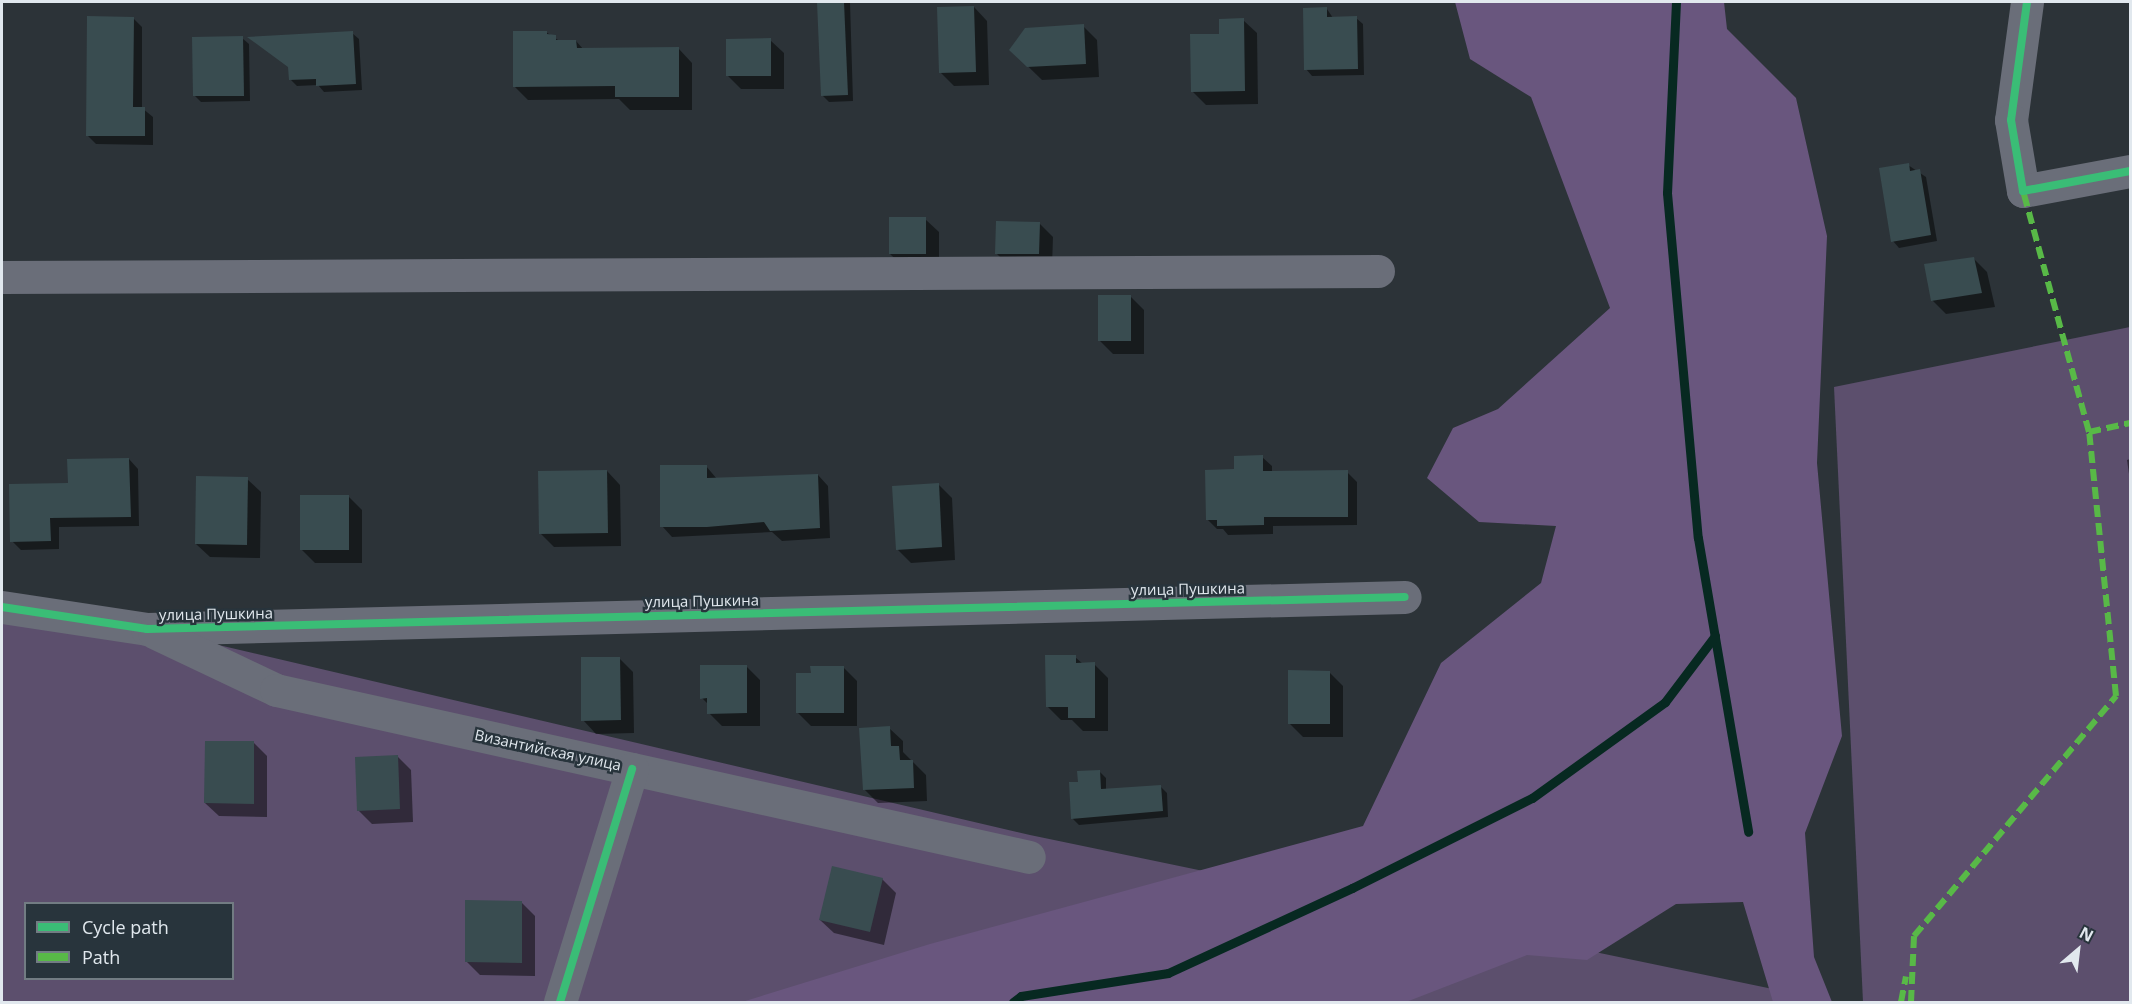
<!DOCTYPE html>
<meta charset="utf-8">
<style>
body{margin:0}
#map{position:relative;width:2132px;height:1004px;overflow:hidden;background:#2c3338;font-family:"Open Sans",sans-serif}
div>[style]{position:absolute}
.green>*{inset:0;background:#5c4f6d}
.forest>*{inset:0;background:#69567e}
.shadow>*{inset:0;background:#0007}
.stream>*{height:9px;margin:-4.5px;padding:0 4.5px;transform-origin:4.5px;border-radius:4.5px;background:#072921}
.building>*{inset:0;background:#394c50}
.minor>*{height:33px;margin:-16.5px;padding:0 16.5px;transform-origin:16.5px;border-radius:16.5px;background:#6a6e79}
.quiet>*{height:6px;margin-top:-3px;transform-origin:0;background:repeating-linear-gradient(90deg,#58b947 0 12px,transparent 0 18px)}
.cycleway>*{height:8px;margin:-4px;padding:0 4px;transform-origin:4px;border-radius:4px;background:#3abd76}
span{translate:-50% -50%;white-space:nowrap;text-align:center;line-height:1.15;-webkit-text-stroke:5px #28343c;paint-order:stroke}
.street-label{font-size:15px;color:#e1e8ee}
.frame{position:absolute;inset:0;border:3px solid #e1e8ee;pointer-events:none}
.legend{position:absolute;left:24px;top:902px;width:210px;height:78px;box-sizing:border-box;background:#28343c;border:2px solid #727c83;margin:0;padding:8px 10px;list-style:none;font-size:18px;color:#e1e8ee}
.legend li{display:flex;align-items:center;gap:12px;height:30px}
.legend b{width:30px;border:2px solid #727c83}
.north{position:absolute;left:2048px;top:920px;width:60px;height:60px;-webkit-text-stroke:4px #28343c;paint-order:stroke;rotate:28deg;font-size:16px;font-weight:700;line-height:24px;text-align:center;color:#e1e8ee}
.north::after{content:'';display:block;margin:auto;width:21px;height:27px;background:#e1e8ee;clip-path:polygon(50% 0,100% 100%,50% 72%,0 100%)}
</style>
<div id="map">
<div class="green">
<i style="clip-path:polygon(2130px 327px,2130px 1002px,1863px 1002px,1834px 387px)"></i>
<i style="clip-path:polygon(evenodd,2px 598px,146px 628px,1030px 835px,1836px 1002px,2px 1002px,2px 598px,26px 904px,232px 904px,232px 978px,26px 978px,26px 904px)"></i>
</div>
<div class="forest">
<i style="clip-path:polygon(1455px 2px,1724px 2px,1727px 29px,1796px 98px,1827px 236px,1817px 463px,1842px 736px,1805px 833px,1814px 957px,1832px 1002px,1773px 1002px,1743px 902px,1676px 904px,1587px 960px,1527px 955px,1406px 1002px,742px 1002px,930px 944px,1363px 826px,1441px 663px,1541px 583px,1556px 526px,1479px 522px,1427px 478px,1453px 428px,1498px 409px,1610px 308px,1531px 97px,1470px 59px)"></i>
</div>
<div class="shadow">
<i style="clip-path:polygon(819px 2px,850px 2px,853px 101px,829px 102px,823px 96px)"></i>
<i style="clip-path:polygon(974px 7px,987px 21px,989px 85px,954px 86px,941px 73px)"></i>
<i style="clip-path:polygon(1327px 9px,1333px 18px,1356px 18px,1363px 24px,1364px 75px,1312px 76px,1306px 69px)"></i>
<i style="clip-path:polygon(133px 18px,142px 27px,142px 108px,153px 117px,153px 145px,96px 144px,88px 136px)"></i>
<i style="clip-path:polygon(1243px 20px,1257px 33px,1258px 104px,1206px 105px,1192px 91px,1220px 36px)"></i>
<i style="clip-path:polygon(1083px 26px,1097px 40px,1099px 77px,1042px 80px,1011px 50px)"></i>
<i style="clip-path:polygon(546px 32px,561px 42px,576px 41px,584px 50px,679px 49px,692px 63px,692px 110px,630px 110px,619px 99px,528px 100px,514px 86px)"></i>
<i style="clip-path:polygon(352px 33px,359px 39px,362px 90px,324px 92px,318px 85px,297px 86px,291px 80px)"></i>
<i style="clip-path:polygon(242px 38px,249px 44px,250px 101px,201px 102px,195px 96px)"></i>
<i style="clip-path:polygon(770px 40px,784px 53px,784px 89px,741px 89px,728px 76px)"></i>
<i style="clip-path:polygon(1908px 165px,1926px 177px,1937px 241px,1899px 248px,1893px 241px)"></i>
<i style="clip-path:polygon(925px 219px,939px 232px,939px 267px,904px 267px,890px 254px)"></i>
<i style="clip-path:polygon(1039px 223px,1053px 237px,1052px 267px,1010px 267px,996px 253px)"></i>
<i style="clip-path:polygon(1974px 259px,1987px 272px,1995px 307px,1946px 314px,1932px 300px)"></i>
<i style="clip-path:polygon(1131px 297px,1144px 310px,1144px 354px,1113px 354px,1099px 340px)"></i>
<i style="clip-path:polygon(1262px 457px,1272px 466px,1272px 472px,1347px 472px,1357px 482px,1357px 525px,1273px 526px,1273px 534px,1228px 535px,1223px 529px,1217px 529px,1207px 519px,1236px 471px)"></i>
<i style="clip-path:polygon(129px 459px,138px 469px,139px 526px,59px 527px,59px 549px,21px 550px,12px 541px,69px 484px)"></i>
<i style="clip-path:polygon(2130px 459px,2130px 481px,2127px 460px)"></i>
<i style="clip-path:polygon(706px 466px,717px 479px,818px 475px,828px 486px,830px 538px,782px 541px,772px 532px,672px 537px,662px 526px)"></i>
<i style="clip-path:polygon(607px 471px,620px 485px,621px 546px,554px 547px,540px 533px)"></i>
<i style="clip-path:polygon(247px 479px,261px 492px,260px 558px,210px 557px,196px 544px)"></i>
<i style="clip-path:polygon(938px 484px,952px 498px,955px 560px,911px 563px,898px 550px)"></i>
<i style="clip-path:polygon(348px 496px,362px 510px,362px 563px,315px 563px,301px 549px)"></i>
<i style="clip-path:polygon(1075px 657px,1083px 664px,1094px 664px,1108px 678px,1108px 731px,1083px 731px,1072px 720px,1061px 720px,1047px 706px)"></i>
<i style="clip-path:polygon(620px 659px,633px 672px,634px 733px,596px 734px,583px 720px)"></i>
<i style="clip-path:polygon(747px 667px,760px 680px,760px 726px,722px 726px,709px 713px,709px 705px,702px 698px)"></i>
<i style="clip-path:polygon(843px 667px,857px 681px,857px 726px,811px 726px,797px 712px,812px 674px)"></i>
<i style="clip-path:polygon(1329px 672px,1343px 686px,1343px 737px,1303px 737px,1289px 723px)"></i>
<i style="clip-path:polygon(889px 728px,903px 741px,903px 752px,926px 775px,927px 801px,878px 803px,864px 789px)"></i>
<i style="clip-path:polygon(254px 743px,267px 756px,267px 817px,219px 816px,205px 803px)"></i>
<i style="clip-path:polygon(397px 756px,411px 770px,413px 822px,372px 824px,358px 810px)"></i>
<i style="clip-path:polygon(1099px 771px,1106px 778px,1106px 790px,1160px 786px,1167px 793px,1168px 817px,1079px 825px,1073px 819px,1079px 783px)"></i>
<i style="clip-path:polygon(882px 879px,896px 893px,884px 945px,834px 933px,820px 920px)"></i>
<i style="clip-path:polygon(521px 902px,535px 916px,535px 976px,480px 975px,467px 962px)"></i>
</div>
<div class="stream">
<i style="left:1676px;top:2px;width:191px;rotate:92.7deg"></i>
<i style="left:1667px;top:193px;width:346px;rotate:84.9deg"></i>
<i style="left:1698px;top:538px;width:298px;rotate:80.3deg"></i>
<i style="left:1013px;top:1002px;width:10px;rotate:-37deg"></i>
<i style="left:1021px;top:996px;width:149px;rotate:-8.9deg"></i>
<i style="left:1168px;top:973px;width:203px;rotate:-24.8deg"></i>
<i style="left:1352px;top:888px;width:201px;rotate:-26.6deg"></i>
<i style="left:1532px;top:798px;width:164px;rotate:-35.8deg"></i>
<i style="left:1665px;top:702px;width:83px;rotate:-52.9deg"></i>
</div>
<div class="building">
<i style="clip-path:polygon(817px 2px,844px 2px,848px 95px,821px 96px)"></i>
<i style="clip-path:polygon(974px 6px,976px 72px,939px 73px,937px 7px)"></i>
<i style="clip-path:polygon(1327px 7px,1327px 17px,1357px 16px,1358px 69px,1304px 70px,1303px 8px)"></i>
<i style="clip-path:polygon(87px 16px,134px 17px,133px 107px,145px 107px,145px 136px,86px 136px)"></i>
<i style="clip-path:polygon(1244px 18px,1245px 91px,1191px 92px,1190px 34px,1219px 34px,1219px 19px)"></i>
<i style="clip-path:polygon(1084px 24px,1086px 64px,1027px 67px,1009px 50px,1025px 28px)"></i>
<i style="clip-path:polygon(353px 31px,356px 84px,316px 86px,316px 79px,289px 80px,288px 67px,247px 37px)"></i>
<i style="clip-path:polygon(513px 31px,547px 31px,547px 34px,556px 35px,556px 40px,576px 40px,577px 48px,679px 47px,679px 97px,615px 97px,615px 86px,513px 87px)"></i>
<i style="clip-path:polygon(243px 36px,244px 96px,193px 96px,192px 37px)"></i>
<i style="clip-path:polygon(771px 38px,771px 76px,726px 76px,726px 39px)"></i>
<i style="clip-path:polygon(1909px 163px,1910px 171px,1920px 169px,1931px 235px,1891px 242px,1879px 168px)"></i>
<i style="clip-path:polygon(889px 217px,926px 217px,926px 254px,889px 254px)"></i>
<i style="clip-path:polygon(996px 221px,1040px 222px,1039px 254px,995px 254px)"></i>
<i style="clip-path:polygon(1974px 257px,1982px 293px,1931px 301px,1924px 264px)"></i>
<i style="clip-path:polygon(1098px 295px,1131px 295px,1131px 341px,1098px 341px)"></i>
<i style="clip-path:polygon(1263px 455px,1263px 471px,1348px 470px,1348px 517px,1264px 517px,1264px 525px,1217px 526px,1217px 520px,1206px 520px,1205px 470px,1234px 469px,1234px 456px)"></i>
<i style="clip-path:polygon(129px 458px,131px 517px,50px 518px,51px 541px,10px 542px,9px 484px,68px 483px,67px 459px)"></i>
<i style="clip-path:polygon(660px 465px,707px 465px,707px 478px,818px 474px,820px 528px,770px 531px,764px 522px,707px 527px,660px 527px)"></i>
<i style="clip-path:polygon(607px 470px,608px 533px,539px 534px,538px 471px)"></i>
<i style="clip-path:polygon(196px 476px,248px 477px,247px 545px,195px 544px)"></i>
<i style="clip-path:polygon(939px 483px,942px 547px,896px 550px,892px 486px)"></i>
<i style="clip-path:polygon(300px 495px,349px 495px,349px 550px,300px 550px)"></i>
<i style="clip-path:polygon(1045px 655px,1076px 655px,1076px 663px,1095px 662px,1095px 718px,1068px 718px,1068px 707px,1046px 707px)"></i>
<i style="clip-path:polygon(581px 657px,620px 657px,621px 720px,581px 721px)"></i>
<i style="clip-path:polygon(700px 665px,747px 665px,747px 713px,707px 714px,707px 698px,700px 699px)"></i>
<i style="clip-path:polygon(810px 666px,844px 666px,844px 713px,796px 713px,796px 673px,811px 673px)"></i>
<i style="clip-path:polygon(1288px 670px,1330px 671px,1330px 724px,1288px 724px)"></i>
<i style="clip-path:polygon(890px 726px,891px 746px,899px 746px,900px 760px,913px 760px,914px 788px,863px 790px,859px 728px)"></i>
<i style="clip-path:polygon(205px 741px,254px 741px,254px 804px,204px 803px)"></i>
<i style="clip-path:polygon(398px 755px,400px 809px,357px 811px,355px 757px)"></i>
<i style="clip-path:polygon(1100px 770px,1101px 789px,1161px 785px,1163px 811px,1071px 819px,1069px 782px,1078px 782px,1077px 771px)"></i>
<i style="clip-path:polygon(832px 866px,883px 878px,870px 932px,819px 920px)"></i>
<i style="clip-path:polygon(465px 900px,522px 901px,522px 963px,465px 962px)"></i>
</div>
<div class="minor">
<i style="left:2027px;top:2px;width:119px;rotate:97.7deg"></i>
<i style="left:2011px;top:120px;width:72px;rotate:80.4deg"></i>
<i style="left:2023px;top:191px;width:109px;rotate:-10.6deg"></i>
<i style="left:2px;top:277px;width:1376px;rotate:-0.25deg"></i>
<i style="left:2px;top:607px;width:147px;rotate:8.6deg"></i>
<i style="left:147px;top:629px;width:1258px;rotate:-1.46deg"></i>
<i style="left:154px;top:632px;width:135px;rotate:25.4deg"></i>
<i style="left:276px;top:690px;width:771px;rotate:12.5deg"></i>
<i style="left:560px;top:1002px;width:244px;rotate:-72.8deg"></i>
</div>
<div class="quiet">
<i style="left:2089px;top:432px;width:42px;rotate:-12.4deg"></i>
<i style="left:1901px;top:1002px;width:26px;rotate:-79deg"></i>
<i style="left:1911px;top:1002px;width:66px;rotate:-87.4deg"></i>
<i style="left:1914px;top:936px;width:314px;rotate:-49.9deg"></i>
<i style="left:2116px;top:696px;width:265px;rotate:-95.8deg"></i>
<i style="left:2089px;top:432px;width:250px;rotate:-105.3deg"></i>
</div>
<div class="cycleway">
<i style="left:2027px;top:2px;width:119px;rotate:97.7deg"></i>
<i style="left:2011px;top:120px;width:72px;rotate:80.4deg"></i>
<i style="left:2023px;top:191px;width:109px;rotate:-10.6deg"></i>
<i style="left:2px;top:607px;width:147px;rotate:8.6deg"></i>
<i style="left:147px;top:629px;width:1258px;rotate:-1.46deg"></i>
<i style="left:560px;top:1002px;width:244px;rotate:-72.8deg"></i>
</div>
<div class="street-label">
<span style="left:1188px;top:589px;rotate:-1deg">улица Пушкина</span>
<span style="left:702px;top:601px;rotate:-1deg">улица Пушкина</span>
<span style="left:216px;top:614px;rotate:-1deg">улица Пушкина</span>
<span style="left:548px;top:750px;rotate:12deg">Византийская улица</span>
</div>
<div class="frame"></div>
<ul class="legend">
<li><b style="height:8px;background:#3abd76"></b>Cycle path</li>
<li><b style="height:8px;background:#58b947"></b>Path</li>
</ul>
<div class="north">N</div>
</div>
